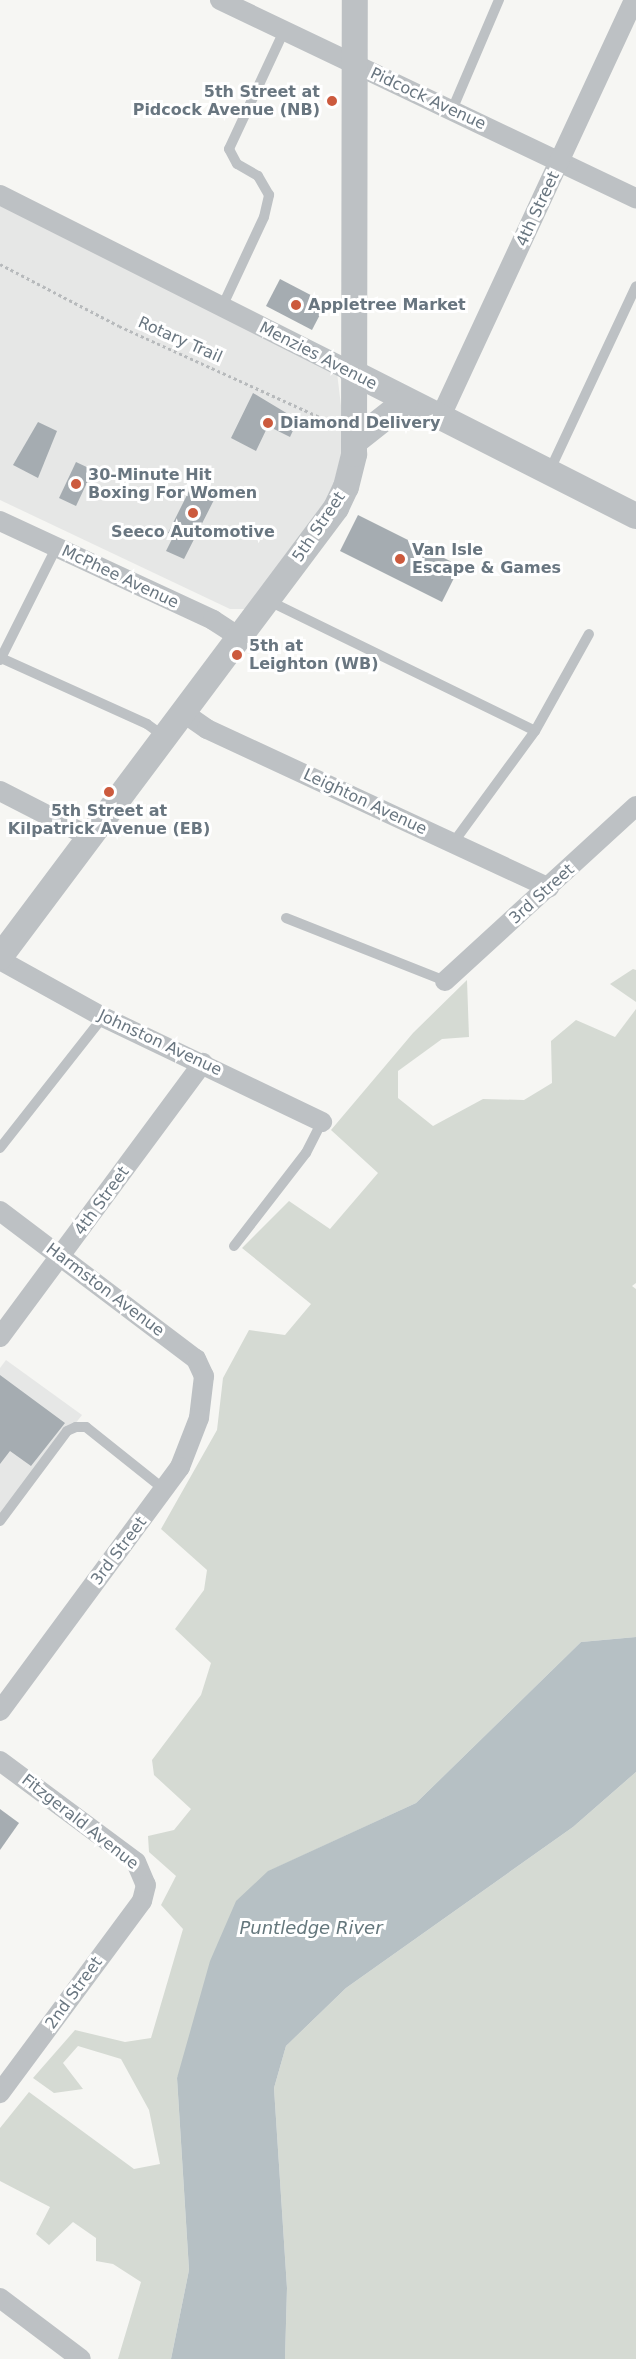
<!DOCTYPE html>
<style>
body{margin:0}
#map{position:relative;width:636px;height:2359px;overflow:hidden;background:#f6f6f3;font-family:"DejaVu Sans",sans-serif}
div>[style]{position:absolute}
.built>*{inset:0;background:#e6e7e6}
.green>*{inset:0;background:#d5dad3}
.water>*{inset:0;background:#b6c0c4}
.building>*{inset:0;background:#a5acb1}
.path>*{height:3px;margin-top:-1.5px;transform-origin:0;background:repeating-linear-gradient(90deg,#b7babc 0 3px,transparent 0 6px)}
.service>*{height:10px;margin:-5px;padding:0 5px;transform-origin:5px;border-radius:5px;background:#bdc1c4}
.minor>*{height:20px;margin:-10px;padding:0 10px;transform-origin:10px;border-radius:10px;background:#bdc1c4}
.tertiary>*{height:26px;margin:-13px;padding:0 13px;transform-origin:13px;border-radius:13px;background:#bdc1c4}
.dots>*{width:16px;height:16px;translate:-50% -50%;box-sizing:border-box;border:3px solid #fff;border-radius:50%}
span{translate:-50% -50%;white-space:nowrap;text-align:center;line-height:1.15;-webkit-text-stroke:6px #fff;paint-order:stroke}
.poi-label{font-size:16px;color:#697680;font-weight:700}
.right{translate:-100% -50%;text-align:right}
.left{translate:0 -50%;text-align:left}
.street-label{font-size:16px;color:#697680}
.water-label{font-size:18px;color:#64777c;font-style:italic}
</style>
<div id="map">
<div class="built">
<i style="clip-path:polygon(0 201px,337px 373px,345px 438px,331px 496px,246px 609px,230px 609px,0 500px)"></i>
<i style="clip-path:polygon(6px 1360px,82px 1415px,0 1521px,0 1368px)"></i>
</div>
<div class="green">
<i style="clip-path:polygon(633px 969px,636px 970px,636px 1002px,610px 984px)"></i>
<i style="clip-path:polygon(467px 980px,469px 1037px,442px 1039px,398px 1071px,398px 1098px,433px 1126px,483px 1099px,524px 1100px,552px 1083px,551px 1041px,576px 1020px,615px 1037px,636px 1009px,636px 1283px,632px 1286px,636px 1289px,636px 1637px,581px 1642px,416px 1803px,269px 1871px,177px 2078px,189px 2270px,171px 2359px,118px 2359px,141px 2282px,113px 2264px,96px 2261px,96px 2238px,73px 2222px,49px 2245px,36px 2234px,50px 2207px,0 2181px,0 2128px,29px 2092px,134px 2169px,160px 2164px,149px 2110px,121px 2059px,78px 2046px,63px 2063px,83px 2089px,54px 2093px,33px 2078px,75px 2030px,125px 2042px,151px 2038px,183px 1929px,161px 1905px,176px 1876px,149px 1852px,148px 1836px,174px 1830px,191px 1809px,154px 1775px,152px 1760px,201px 1695px,211px 1663px,175px 1629px,204px 1590px,207px 1570px,161px 1529px,217px 1430px,223px 1378px,249px 1330px,285px 1335px,311px 1304px,242px 1248px,289px 1201px,330px 1229px,378px 1173px,331px 1130px,413px 1033px)"></i>
<i style="clip-path:polygon(636px 1772px,636px 2359px,285px 2359px,287px 2288px,274px 2088px,286px 2046px,346px 1988px,573px 1827px)"></i>
</div>
<div class="water">
<i style="clip-path:polygon(636px 1637px,636px 1772px,573px 1827px,346px 1988px,286px 2046px,274px 2088px,287px 2288px,285px 2359px,171px 2359px,189px 2270px,177px 2078px,210px 1961px,236px 1901px,268px 1871px,416px 1803px,581px 1642px)"></i>
</div>
<div class="building">
<i style="clip-path:polygon(280px 279px,326px 303px,312px 330px,266px 306px)"></i>
<i style="clip-path:polygon(253px 393px,298px 420px,290px 437px,268px 426px,256px 451px,231px 438px)"></i>
<i style="clip-path:polygon(38px 422px,57px 431px,38px 478px,13px 465px)"></i>
<i style="clip-path:polygon(76px 462px,93px 470px,76px 506px,59px 498px)"></i>
<i style="clip-path:polygon(193px 483px,217px 494px,184px 559px,166px 551px,174px 535px,168px 533px)"></i>
<i style="clip-path:polygon(358px 515px,460px 566px,442px 602px,340px 551px)"></i>
<i style="clip-path:polygon(0 1375px,65px 1423px,31px 1466px,10px 1451px,0 1464px)"></i>
<i style="clip-path:polygon(0 1809px,19px 1823px,0 1850px)"></i>
</div>
<div class="path">
<i style="left:0;top:264px;width:134px;rotate:27.5deg"></i>
<i style="left:119px;top:326px;width:237px;rotate:24.4deg"></i>
</div>
<div class="service">
<i style="left:452px;top:110px;width:120px;rotate:-66.9deg"></i>
<i style="left:222px;top:307px;width:99px;rotate:-65deg"></i>
<i style="left:264px;top:217px;width:23px;rotate:-77deg"></i>
<i style="left:269px;top:195px;width:22px;rotate:-120deg"></i>
<i style="left:258px;top:176px;width:24px;rotate:-150deg"></i>
<i style="left:237px;top:164px;width:17px;rotate:-118deg"></i>
<i style="left:229px;top:149px;width:130px;rotate:-65deg"></i>
<i style="left:549px;top:472px;width:205px;rotate:-64.9deg"></i>
<i style="left:267px;top:600px;width:298px;rotate:26deg"></i>
<i style="left:1px;top:658px;width:160px;rotate:24.3deg"></i>
<i style="left:147px;top:724px;width:22px;rotate:36deg"></i>
<i style="left:0;top:660px;width:125px;rotate:-63.4deg"></i>
<i style="left:453px;top:843px;width:139px;rotate:-53.8deg"></i>
<i style="left:535px;top:731px;width:111px;rotate:-60.9deg"></i>
<i style="left:286px;top:918px;width:171px;rotate:21.6deg"></i>
<i style="left:0;top:1148px;width:167px;rotate:-51.8deg"></i>
<i style="left:234px;top:1246px;width:118px;rotate:-52.3deg"></i>
<i style="left:306px;top:1153px;width:35px;rotate:-63deg"></i>
<i style="left:0;top:1521px;width:112px;rotate:-53.3deg"></i>
<i style="left:67px;top:1431px;width:10px;rotate:-24deg"></i>
<i style="left:76px;top:1427px;width:10px"></i>
<i style="left:86px;top:1427px;width:101px;rotate:38.6deg"></i>
</div>
<div class="minor">
<i style="left:220px;top:0;width:461px;rotate:25.5deg"></i>
<i style="left:0;top:195px;width:394px;rotate:26.7deg"></i>
<i style="left:440px;top:418px;width:461px;rotate:-65.1deg"></i>
<i style="left:0;top:521px;width:235px;rotate:24.9deg"></i>
<i style="left:213px;top:620px;width:31px;rotate:33deg"></i>
<i style="left:184px;top:713px;width:28px;rotate:35deg"></i>
<i style="left:207px;top:729px;width:377px;rotate:24.9deg"></i>
<i style="left:0;top:791px;width:101px;rotate:27.1deg"></i>
<i style="left:0;top:960px;width:118px;rotate:29deg"></i>
<i style="left:103px;top:1017px;width:243px;rotate:25.6deg"></i>
<i style="left:445px;top:981px;width:259px;rotate:-42.5deg"></i>
<i style="left:0;top:1211px;width:246px;rotate:37.1deg"></i>
<i style="left:196px;top:1359px;width:19px;rotate:65deg"></i>
<i style="left:204px;top:1376px;width:42px;rotate:96.8deg"></i>
<i style="left:199px;top:1418px;width:53px;rotate:111.2deg"></i>
<i style="left:180px;top:1467px;width:303px;rotate:126.4deg"></i>
<i style="left:0;top:1337px;width:341px;rotate:-53.5deg"></i>
<i style="left:0;top:1761px;width:169px;rotate:36.6deg"></i>
<i style="left:136px;top:1862px;width:25px;rotate:67deg"></i>
<i style="left:146px;top:1885px;width:16px;rotate:104deg"></i>
<i style="left:142px;top:1901px;width:239px;rotate:126.5deg"></i>
<i style="left:0;top:2298px;width:101px;rotate:37deg"></i>
</div>
<div class="tertiary">
<i style="left:352px;top:372px;width:318px;rotate:26.9deg"></i>
<i style="left:354px;top:442px;width:66px;rotate:-38.3deg"></i>
<i style="left:0;top:957px;width:561px;rotate:-53.19deg"></i>
<i style="left:336px;top:508px;width:23px;rotate:-65deg"></i>
<i style="left:346px;top:487px;width:34px;rotate:-76deg"></i>
<i style="left:354px;top:454px;width:454px;rotate:-89.9deg"></i>
</div>
<div class="dots">
<i style="left:332px;top:101px;background:#cc5a3d"></i>
<i style="left:296px;top:305px;background:#cc5a3d"></i>
<i style="left:268px;top:423px;background:#cc5a3d"></i>
<i style="left:76px;top:484px;background:#cc5a3d"></i>
<i style="left:193px;top:513px;background:#cc5a3d"></i>
<i style="left:400px;top:559px;background:#cc5a3d"></i>
<i style="left:237px;top:655px;background:#cc5a3d"></i>
<i style="left:109px;top:792px;background:#cc5a3d"></i>
</div>
<div class="poi-label">
<span class="right" style="left:320px;top:101px">5th Street at<br>Pidcock Avenue (NB)</span>
<span class="left" style="left:308px;top:305px">Appletree Market</span>
<span class="left" style="left:280px;top:423px">Diamond Delivery</span>
<span class="left" style="left:88px;top:484px">30-Minute Hit<br>Boxing For Women</span>
<span style="left:193px;top:532px">Seeco Automotive</span>
<span class="left" style="left:412px;top:559px">Van Isle<br>Escape &amp; Games</span>
<span class="left" style="left:249px;top:655px">5th at<br>Leighton (WB)</span>
<span style="left:109px;top:820px">5th Street at<br>Kilpatrick Avenue (EB)</span>
</div>
<div class="street-label">
<span style="left:428px;top:99px;rotate:25deg">Pidcock Avenue</span>
<span style="left:538px;top:209px;rotate:-65deg">4th Street</span>
<span style="left:180px;top:340px;rotate:24deg">Rotary Trail</span>
<span style="left:318px;top:356px;rotate:27deg">Menzies Avenue</span>
<span style="left:319px;top:527px;rotate:-56deg">5th Street</span>
<span style="left:120px;top:577px;rotate:25deg">McPhee Avenue</span>
<span style="left:365px;top:802px;rotate:25deg">Leighton Avenue</span>
<span style="left:542px;top:894px;rotate:-42deg">3rd Street</span>
<span style="left:160px;top:1043px;rotate:25deg">Johnston Avenue</span>
<span style="left:102px;top:1201px;rotate:-54deg">4th Street</span>
<span style="left:105px;top:1290px;rotate:37deg">Harmston Avenue</span>
<span style="left:119px;top:1551px;rotate:-53deg">3rd Street</span>
<span style="left:80px;top:1822px;rotate:38deg">Fitzgerald Avenue</span>
<span style="left:74px;top:1993px;rotate:-54deg">2nd Street</span>
</div>
<div class="water-label">
<span style="left:311px;top:1928px">Puntledge River</span>
</div>
</div>
